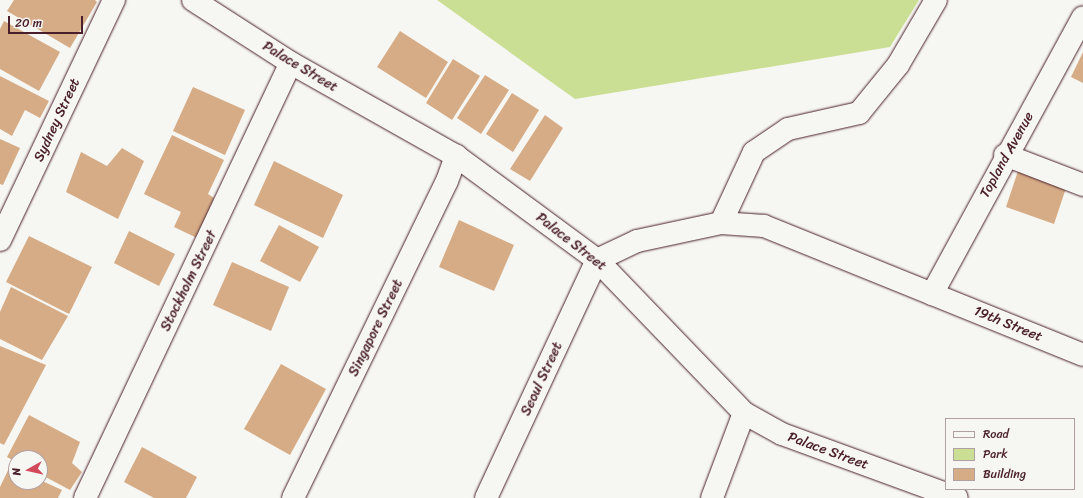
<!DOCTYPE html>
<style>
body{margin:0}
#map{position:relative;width:1083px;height:498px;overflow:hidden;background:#f6f6f2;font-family:Sriracha,sans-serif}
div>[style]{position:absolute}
.green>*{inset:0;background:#cbdf94}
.building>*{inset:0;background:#d6ac87}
.roads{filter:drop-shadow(0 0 1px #4a1f2b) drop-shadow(0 0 1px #4a1f2b)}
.minor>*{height:22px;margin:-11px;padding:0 11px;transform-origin:11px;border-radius:11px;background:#f6f6f2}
span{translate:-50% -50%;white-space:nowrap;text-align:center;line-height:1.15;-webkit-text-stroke:3px #f6f6f2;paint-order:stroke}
.street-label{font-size:14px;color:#4a1f2b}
.legend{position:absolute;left:945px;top:418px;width:130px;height:72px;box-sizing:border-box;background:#f6f6f2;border:1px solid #b1a0a2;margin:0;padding:5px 7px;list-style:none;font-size:12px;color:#4a1f2b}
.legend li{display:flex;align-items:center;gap:8px;height:20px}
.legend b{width:20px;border:1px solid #b1a0a2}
.north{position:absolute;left:8px;top:450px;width:40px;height:40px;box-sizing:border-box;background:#f6f6f2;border:1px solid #b1a0a2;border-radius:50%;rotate:262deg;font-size:11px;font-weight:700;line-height:16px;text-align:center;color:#4a1f2b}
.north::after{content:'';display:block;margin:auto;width:14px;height:18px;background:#d1495b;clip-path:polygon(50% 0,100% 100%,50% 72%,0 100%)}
.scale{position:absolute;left:8px;top:16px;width:75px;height:18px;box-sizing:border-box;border:2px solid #4a1f2b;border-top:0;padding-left:5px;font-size:12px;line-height:14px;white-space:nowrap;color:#4a1f2b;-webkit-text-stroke:3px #f6f6f2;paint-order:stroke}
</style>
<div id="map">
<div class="green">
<i style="clip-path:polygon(437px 0,919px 0,890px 47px,575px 99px)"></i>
</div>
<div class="building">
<i style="clip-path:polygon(14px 0,95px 0,97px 2px,70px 48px,7px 11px)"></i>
<i style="clip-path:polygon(4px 21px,60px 52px,39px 91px,0 69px,0 29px)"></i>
<i style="clip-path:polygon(400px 31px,448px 62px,426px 98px,377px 67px)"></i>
<i style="clip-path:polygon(1083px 52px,1083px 83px,1071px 77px)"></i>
<i style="clip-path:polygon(453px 59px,480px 76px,452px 120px,426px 103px)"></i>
<i style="clip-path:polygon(485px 75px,509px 90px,481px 134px,457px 118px)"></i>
<i style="clip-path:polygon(0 76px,49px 101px,40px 118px,25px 110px,12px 136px,0 129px)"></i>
<i style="clip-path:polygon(193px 87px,245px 110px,225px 155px,173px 131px)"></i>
<i style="clip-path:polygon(512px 93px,539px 110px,513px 152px,486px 134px)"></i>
<i style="clip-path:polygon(545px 115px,563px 128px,530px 181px,510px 169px)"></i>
<i style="clip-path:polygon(172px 135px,224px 160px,208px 194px,214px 198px,197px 238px,174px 227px,181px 212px,144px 194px)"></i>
<i style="clip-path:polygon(0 139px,20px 148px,3px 185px,0 184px)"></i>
<i style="clip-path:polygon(122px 148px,144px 161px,118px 219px,66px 192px,81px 152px,107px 166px)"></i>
<i style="clip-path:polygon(274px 161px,343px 195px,323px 238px,254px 205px)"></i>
<i style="clip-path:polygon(1018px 171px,1066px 188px,1054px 224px,1006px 207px)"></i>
<i style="clip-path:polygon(459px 220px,514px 245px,494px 291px,439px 267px)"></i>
<i style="clip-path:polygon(279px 225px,319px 247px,300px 282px,260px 261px)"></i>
<i style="clip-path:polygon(129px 231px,175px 254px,159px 286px,114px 263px)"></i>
<i style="clip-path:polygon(29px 236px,92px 267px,69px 314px,6px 282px)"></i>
<i style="clip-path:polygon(232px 262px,289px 287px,271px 331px,213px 305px)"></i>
<i style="clip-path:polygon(11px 287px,68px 316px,42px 360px,0 339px,0 312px)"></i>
<i style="clip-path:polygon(0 346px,46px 365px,4px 445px,0 443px)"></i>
<i style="clip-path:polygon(281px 364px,326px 389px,290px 455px,244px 429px)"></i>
<i style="clip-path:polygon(29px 415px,80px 442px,72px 463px,82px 472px,70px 490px,40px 474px,40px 458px,16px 458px,16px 462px,7px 457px)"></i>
<i style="clip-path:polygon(142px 447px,197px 477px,186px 498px,154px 498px,124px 482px)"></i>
<i style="clip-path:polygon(10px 466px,16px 468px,16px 482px,40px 480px,62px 490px,58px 498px,0 498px,0 487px)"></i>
</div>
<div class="roads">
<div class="minor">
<i style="left:193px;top:0;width:117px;rotate:32.7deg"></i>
<i style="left:291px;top:63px;width:189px;rotate:29.4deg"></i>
<i style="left:456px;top:156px;width:175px;rotate:36.4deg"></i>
<i style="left:597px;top:260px;width:212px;rotate:46.1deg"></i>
<i style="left:744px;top:413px;width:43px;rotate:28.9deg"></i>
<i style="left:782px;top:434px;width:186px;rotate:20.1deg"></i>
<i style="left:1005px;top:155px;width:84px;rotate:21deg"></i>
<i style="left:721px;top:223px;width:78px;rotate:-65.1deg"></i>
<i style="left:754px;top:152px;width:41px;rotate:-34.1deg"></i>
<i style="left:788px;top:129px;width:73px;rotate:-12.7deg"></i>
<i style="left:859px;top:113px;width:62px;rotate:-50.9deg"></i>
<i style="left:898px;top:65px;width:75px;rotate:-59.7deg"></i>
<i style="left:0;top:240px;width:266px;rotate:-64.6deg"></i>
<i style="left:932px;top:294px;width:315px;rotate:-61.4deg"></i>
<i style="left:85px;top:498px;width:481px;rotate:-64.7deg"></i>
<i style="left:293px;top:498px;width:352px;rotate:-64.1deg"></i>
<i style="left:447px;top:181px;width:27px;rotate:-70deg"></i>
<i style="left:486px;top:498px;width:263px;rotate:-65deg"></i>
<i style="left:597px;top:260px;width:44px;rotate:-25.4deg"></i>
<i style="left:637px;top:241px;width:86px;rotate:-12.1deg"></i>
<i style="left:721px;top:223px;width:43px;rotate:4deg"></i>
<i style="left:764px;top:226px;width:344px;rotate:22deg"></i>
<i style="left:712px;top:498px;width:91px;rotate:-69.4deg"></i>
</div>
</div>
<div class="street-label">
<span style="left:300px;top:67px;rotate:31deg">Palace Street</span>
<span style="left:57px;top:120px;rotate:-65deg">Sydney Street</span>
<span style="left:1007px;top:155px;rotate:-61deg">Topland Avenue</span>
<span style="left:571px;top:242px;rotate:38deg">Palace Street</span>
<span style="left:189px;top:281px;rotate:-64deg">Stockholm Street</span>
<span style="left:1008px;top:324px;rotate:22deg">19th Street</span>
<span style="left:376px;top:328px;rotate:-64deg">Singapore Street</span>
<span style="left:542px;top:379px;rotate:-65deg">Seoul Street</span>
<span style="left:828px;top:451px;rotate:20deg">Palace Street</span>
</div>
<ul class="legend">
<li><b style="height:5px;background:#f6f6f2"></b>Road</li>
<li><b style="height:11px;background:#cbdf94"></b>Park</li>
<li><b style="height:11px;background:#d6ac87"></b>Building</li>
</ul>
<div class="north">N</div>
<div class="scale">20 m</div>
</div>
